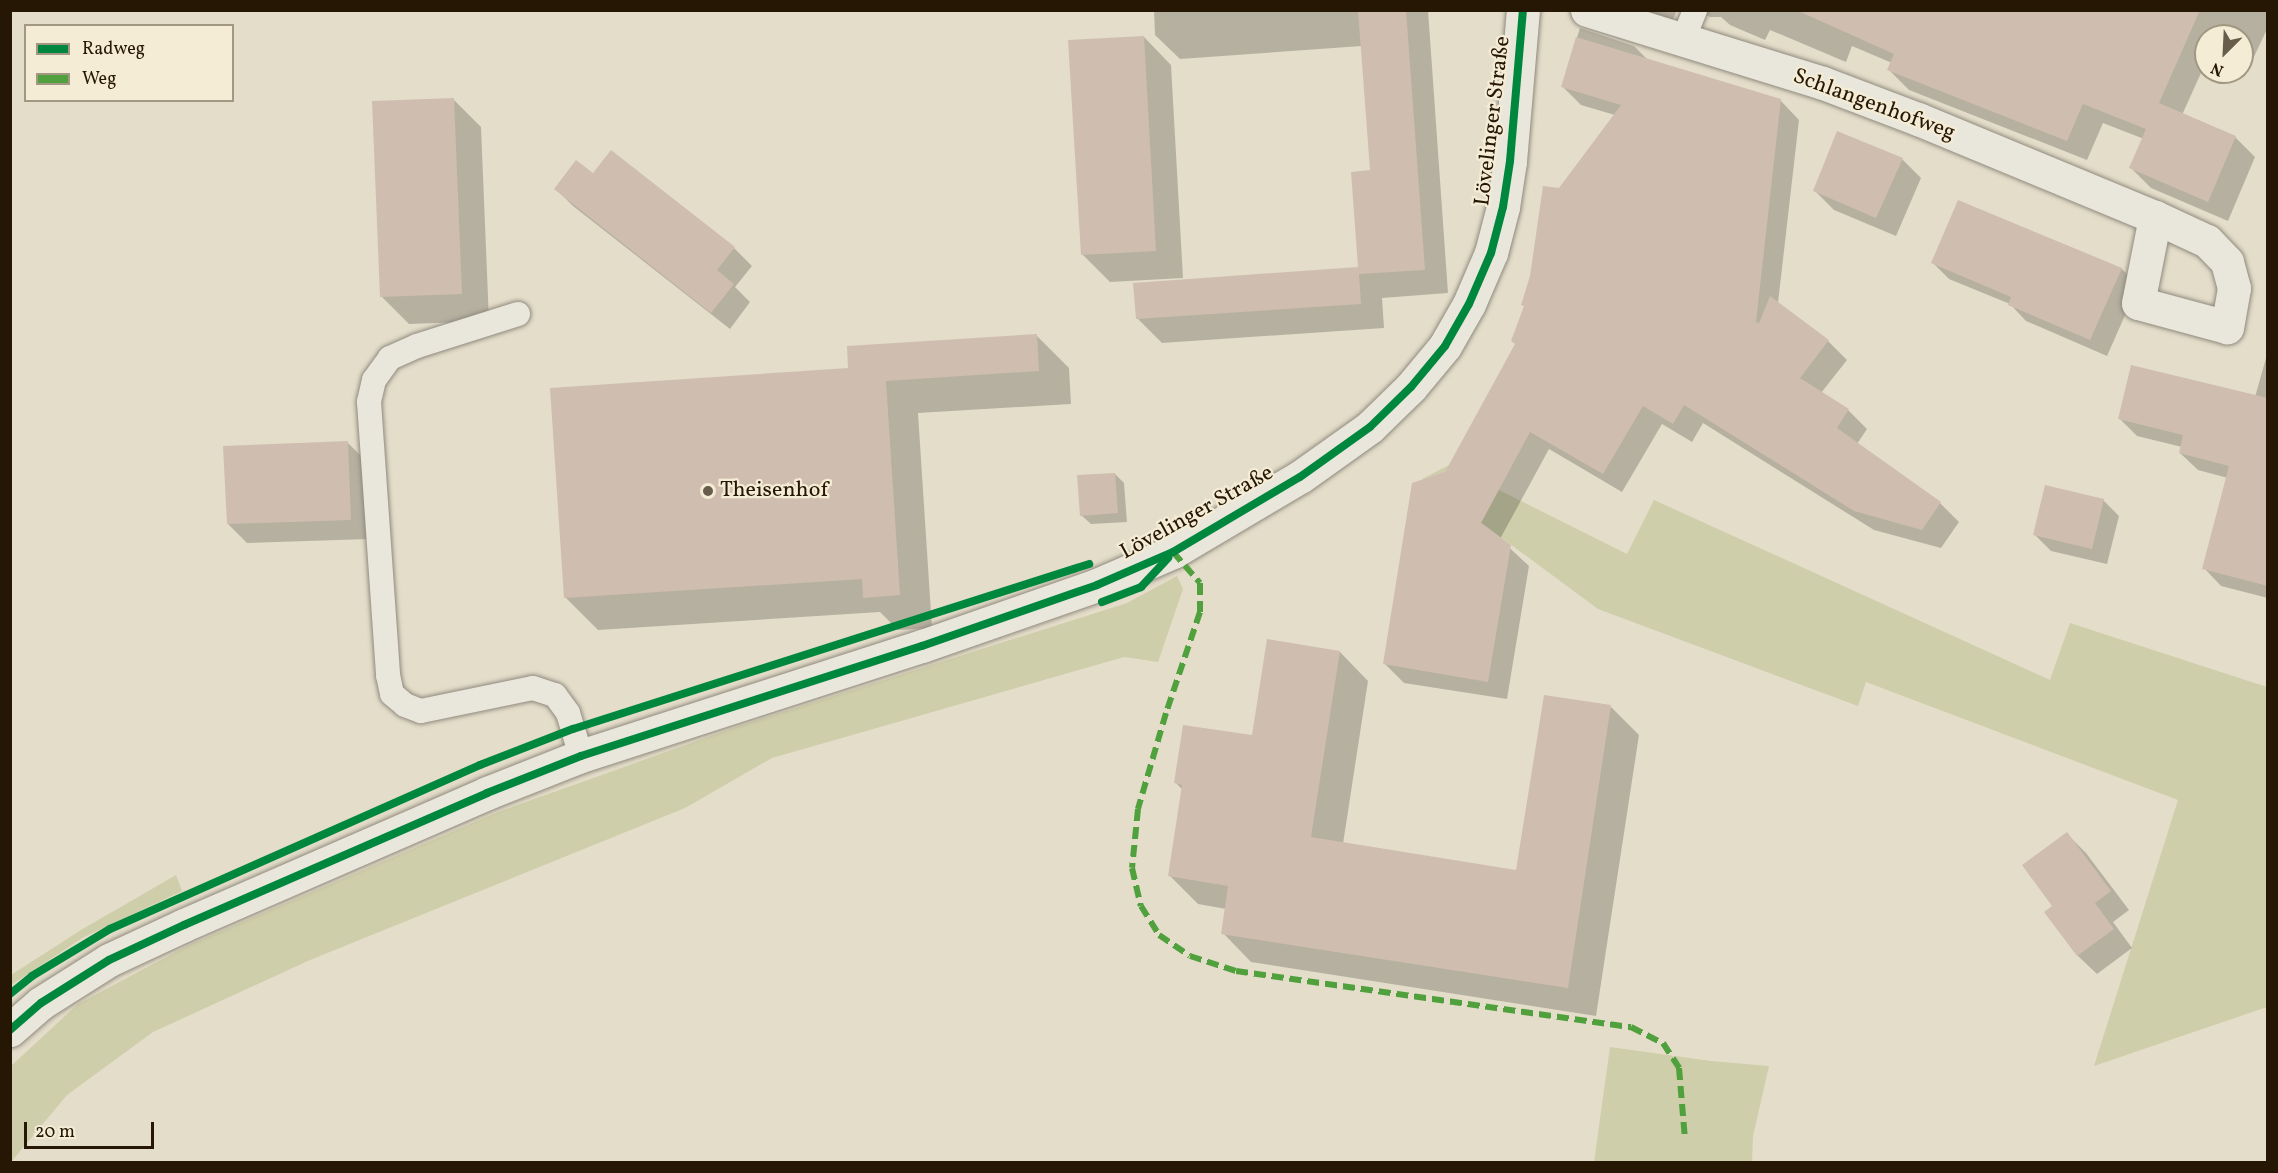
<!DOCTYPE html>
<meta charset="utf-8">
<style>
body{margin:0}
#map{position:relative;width:2278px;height:1173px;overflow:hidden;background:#e4ddca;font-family:Vollkorn,serif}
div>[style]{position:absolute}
.green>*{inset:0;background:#ceceaa}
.shadow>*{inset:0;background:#0003}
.building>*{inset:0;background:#cfbeaf}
.roads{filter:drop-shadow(0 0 2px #908a7e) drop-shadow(0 0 2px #908a7e)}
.service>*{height:24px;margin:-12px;padding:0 12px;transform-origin:12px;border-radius:12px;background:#e9e6dc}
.minor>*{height:33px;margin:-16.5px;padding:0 16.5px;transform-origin:16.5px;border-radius:16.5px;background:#e9e6dc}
.tertiary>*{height:33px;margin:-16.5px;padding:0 16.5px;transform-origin:16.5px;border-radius:16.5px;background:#e9e6dc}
.quiet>*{height:6px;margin-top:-3px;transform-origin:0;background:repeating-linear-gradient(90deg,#50a13d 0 12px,transparent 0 18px)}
.cycleway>*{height:8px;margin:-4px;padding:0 4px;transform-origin:4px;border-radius:4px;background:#00873e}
.dots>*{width:16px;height:16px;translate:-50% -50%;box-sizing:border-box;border:3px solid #f4ecd5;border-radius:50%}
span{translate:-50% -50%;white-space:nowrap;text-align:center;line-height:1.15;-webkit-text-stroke:4.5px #f4ecd5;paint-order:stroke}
.street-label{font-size:22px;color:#261705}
.poi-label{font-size:22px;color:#261705}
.left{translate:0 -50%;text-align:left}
.frame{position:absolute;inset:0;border:12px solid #261705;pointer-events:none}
.legend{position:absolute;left:24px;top:24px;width:210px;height:78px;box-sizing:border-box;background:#f4ecd5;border:2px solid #a29782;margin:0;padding:8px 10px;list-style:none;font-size:18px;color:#261705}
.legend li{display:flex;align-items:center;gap:12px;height:30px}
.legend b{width:30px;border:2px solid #a29782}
.north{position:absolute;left:2194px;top:24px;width:60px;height:60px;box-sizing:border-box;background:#f4ecd5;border:2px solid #a29782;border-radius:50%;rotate:204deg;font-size:16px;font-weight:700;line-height:24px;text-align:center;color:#261705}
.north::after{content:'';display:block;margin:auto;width:21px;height:27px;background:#685c4a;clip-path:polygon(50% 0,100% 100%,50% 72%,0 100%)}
.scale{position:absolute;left:24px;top:1122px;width:130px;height:27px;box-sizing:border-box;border:3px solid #261705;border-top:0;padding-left:8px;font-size:18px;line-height:21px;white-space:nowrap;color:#261705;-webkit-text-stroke:4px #f4ecd5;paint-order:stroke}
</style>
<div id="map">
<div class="green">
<i style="clip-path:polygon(1449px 465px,1627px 554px,1654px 500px,2050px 680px,2070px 623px,2267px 687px,2267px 1007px,2094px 1066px,2178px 800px,1866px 682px,1858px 706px,1598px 609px,1422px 479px)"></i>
<i style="clip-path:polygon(1177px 576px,1183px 589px,1158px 662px,1124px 657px,772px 758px,685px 808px,310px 960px,153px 1032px,67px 1095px,11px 1162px,11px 1066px,78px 1004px,189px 945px,498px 812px,736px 727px,1127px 603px)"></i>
<i style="clip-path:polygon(176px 875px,182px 891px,84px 937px,11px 985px,11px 975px,81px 930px)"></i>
<i style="clip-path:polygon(1610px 1047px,1711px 1061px,1769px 1066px,1753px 1136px,1752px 1162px,1594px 1162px)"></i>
</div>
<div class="shadow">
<i style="clip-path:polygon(1154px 10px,1428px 10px,1448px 293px,1382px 298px,1384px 328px,1162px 343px,1137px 318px,1360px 268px,1371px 172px,1362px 46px,1180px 59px,1155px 35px)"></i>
<i style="clip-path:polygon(1610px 10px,1677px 10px,1669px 29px)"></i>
<i style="clip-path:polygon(1695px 10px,2268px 10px,2268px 27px,2245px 76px,2237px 72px,2242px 72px,2242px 36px,2206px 36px,2206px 62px,2182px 115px,2235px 137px,2255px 157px,2228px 221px,2151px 188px,2131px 168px,2144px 139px,2103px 123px,2087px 160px,1909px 90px,1889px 70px,1892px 63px,1852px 46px,1846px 62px,1770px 30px,1765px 40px,1730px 25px,1721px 17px,1710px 17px)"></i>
<i style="clip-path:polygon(1580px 28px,1634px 46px,1648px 60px,1781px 101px,1799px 120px,1778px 303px,1828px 341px,1847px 360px,1821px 393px,1848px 410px,1867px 429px,1857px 444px,1940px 503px,1959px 522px,1941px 548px,1874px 530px,1703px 423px,1692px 442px,1662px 424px,1622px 492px,1549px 449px,1500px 539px,1529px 566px,1507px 699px,1404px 683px,1385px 664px,1446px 473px,1516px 344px,1560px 189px,1615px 115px,1581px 105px,1562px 86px)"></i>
<i style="clip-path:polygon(1144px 37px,1171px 65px,1183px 278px,1110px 282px,1082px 254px)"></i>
<i style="clip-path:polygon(454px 100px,481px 127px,489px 321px,409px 324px,381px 296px)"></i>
<i style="clip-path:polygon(611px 152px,734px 248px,752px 266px,735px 287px,750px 302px,730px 329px,573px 206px,556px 189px,593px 175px)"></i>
<i style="clip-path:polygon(1902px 159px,1921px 178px,1896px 236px,1834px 210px,1815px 191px)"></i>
<i style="clip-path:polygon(1959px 202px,2122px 269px,2138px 286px,2107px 356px,2026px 321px,2010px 304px,1949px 279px,1933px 263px)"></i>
<i style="clip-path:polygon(1036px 335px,1069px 368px,1071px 404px,918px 413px,932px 628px,898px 630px,880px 612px,598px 630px,565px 597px,850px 370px)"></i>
<i style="clip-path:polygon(2268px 351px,2268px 598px,2221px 586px,2204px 568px,2228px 478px,2198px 470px,2180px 453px,2182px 447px,2137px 436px,2120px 419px,2255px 397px)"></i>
<i style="clip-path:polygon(347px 442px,366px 461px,369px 539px,247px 543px,228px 524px)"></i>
<i style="clip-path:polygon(1115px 474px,1124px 483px,1127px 522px,1091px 524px,1081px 515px)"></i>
<i style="clip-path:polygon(2103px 500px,2119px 516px,2107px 564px,2051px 551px,2035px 535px)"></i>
<i style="clip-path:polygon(1340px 652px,1368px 681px,1343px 844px,1518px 871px,1611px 707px,1639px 735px,1596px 1016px,1251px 962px,1223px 933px,1226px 909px,1198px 904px,1170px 876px,1183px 790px,1176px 783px,1253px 737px)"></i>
<i style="clip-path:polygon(2067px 834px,2086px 853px,2129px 910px,2113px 922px,2132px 948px,2097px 974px,2078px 956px,2046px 912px,2054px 906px)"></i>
</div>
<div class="building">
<i style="clip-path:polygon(1358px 10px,1406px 10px,1425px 270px,1359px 274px,1361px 304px,1136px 319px,1133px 283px,1358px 267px,1351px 172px,1370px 170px)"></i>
<i style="clip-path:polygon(1796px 10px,2200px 10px,2159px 103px,2236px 136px,2208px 202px,2129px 168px,2146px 129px,2083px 104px,2067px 141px,1887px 70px,1894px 54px)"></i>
<i style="clip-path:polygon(1144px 36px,1156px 251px,1081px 255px,1068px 40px)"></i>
<i style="clip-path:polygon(1576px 37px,1781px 99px,1756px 322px,1759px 323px,1770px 296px,1829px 340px,1800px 378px,1849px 409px,1837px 428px,1941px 502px,1922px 530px,1854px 511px,1684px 405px,1673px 424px,1643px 406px,1603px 474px,1530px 432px,1481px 523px,1511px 545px,1488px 682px,1383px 664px,1412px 483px,1445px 472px,1515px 344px,1511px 341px,1524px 306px,1521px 305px,1530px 276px,1543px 186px,1559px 188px,1621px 105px,1561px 87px)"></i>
<i style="clip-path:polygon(454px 98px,462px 294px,380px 297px,372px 101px)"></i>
<i style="clip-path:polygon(1837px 131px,1903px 158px,1876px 218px,1813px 191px)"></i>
<i style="clip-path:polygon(611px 150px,735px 247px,717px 270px,734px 284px,711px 313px,554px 189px,576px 160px,593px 173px)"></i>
<i style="clip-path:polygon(1958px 200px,2122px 268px,2090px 340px,2008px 305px,2011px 297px,1931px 263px)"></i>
<i style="clip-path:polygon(1037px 334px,1039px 371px,886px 381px,900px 595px,863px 598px,862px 579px,564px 598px,550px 388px,848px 368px,847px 346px)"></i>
<i style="clip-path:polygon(2131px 365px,2268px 398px,2268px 586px,2202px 569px,2229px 466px,2179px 453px,2183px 435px,2118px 419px)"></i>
<i style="clip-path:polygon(348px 441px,351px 520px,227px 524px,223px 446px)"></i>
<i style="clip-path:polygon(1115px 473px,1118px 513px,1080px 516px,1077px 475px)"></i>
<i style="clip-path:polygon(2045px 485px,2104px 499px,2092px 549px,2033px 535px)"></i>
<i style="clip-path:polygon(1267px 639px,1340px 651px,1311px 837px,1516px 870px,1544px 695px,1611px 705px,1568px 988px,1221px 934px,1228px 886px,1168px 876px,1182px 785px,1174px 783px,1183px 725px,1252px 735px)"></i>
<i style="clip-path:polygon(2067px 832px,2111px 891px,2095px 903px,2114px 929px,2077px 956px,2044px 912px,2052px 906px,2022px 865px)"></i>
</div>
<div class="roads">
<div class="service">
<i style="left:1683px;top:40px;width:32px;rotate:-68deg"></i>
<i style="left:518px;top:314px;width:106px;rotate:162.4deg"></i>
<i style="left:417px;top:346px;width:30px;rotate:156deg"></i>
<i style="left:390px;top:358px;width:27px;rotate:126deg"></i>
<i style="left:374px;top:380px;width:23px;rotate:103deg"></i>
<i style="left:369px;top:402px;width:274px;rotate:86deg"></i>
<i style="left:388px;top:675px;width:19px;rotate:78deg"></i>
<i style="left:392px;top:694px;width:17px;rotate:40deg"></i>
<i style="left:405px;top:705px;width:17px;rotate:21deg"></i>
<i style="left:421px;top:711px;width:114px;rotate:-11.6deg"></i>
<i style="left:533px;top:688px;width:23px;rotate:18deg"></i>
<i style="left:555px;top:695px;width:22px;rotate:54deg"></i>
<i style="left:568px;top:713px;width:45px;rotate:73.2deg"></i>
</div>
<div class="minor">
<i style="left:1587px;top:10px;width:247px;rotate:17.2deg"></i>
<i style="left:1823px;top:83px;width:102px;rotate:20.8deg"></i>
<i style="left:1918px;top:119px;width:256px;rotate:22.5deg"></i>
<i style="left:2155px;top:217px;width:57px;rotate:24.8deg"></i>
<i style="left:2207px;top:241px;width:29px;rotate:46deg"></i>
<i style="left:2227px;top:262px;width:27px;rotate:75deg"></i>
<i style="left:2234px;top:288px;width:40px;rotate:100deg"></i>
<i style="left:2227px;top:327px;width:92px;rotate:-164.9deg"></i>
<i style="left:2138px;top:303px;width:88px;rotate:-78.8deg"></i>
</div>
<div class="tertiary">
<i style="left:10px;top:1030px;width:41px;rotate:-41.1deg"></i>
<i style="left:41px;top:1003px;width:80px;rotate:-32.3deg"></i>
<i style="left:109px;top:960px;width:83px;rotate:-25deg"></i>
<i style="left:184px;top:925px;width:331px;rotate:-23.5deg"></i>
<i style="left:487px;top:793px;width:101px;rotate:-21.5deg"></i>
<i style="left:581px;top:756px;width:358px;rotate:-17.9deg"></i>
<i style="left:922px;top:646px;width:185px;rotate:-19.2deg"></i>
<i style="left:1097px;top:585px;width:83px;rotate:-23.5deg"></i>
<i style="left:1173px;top:552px;width:147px;rotate:-30.6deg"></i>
<i style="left:1300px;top:477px;width:86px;rotate:-35.5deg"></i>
<i style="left:1370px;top:427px;width:57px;rotate:-44.3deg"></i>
<i style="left:1411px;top:387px;width:53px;rotate:-50.3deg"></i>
<i style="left:1445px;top:346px;width:48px;rotate:-60.3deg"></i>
<i style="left:1469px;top:304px;width:56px;rotate:-66.7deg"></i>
<i style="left:1491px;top:253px;width:48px;rotate:-75.4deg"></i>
<i style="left:1503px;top:207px;width:47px;rotate:-81.3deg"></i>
<i style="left:1510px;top:161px;width:152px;rotate:-85.1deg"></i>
</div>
</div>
<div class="quiet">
<i style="left:1171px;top:554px;width:3px;rotate:-45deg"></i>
<i style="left:1173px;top:552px;width:41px;rotate:48.9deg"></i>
<i style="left:1200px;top:583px;width:29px;rotate:90deg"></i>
<i style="left:1200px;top:612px;width:107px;rotate:108.6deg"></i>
<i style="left:1166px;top:713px;width:100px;rotate:106.3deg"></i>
<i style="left:1138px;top:809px;width:59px;rotate:95.8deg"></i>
<i style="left:1132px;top:868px;width:39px;rotate:77deg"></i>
<i style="left:1141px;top:906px;width:34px;rotate:58deg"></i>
<i style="left:1159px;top:935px;width:37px;rotate:34deg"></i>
<i style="left:1190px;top:956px;width:48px;rotate:18.1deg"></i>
<i style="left:1236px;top:971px;width:399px;rotate:8.1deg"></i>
<i style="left:1631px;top:1027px;width:36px;rotate:27deg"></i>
<i style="left:1663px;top:1043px;width:30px;rotate:57deg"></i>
<i style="left:1679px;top:1068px;width:72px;rotate:85.2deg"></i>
</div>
<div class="cycleway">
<i style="left:1102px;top:602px;width:42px;rotate:-21deg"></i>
<i style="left:1141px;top:587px;width:40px;rotate:-47deg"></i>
<i style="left:10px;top:994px;width:28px;rotate:-39deg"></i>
<i style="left:32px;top:976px;width:91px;rotate:-31.1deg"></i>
<i style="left:110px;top:929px;width:405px;rotate:-23.9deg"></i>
<i style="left:480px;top:765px;width:100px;rotate:-21.2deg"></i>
<i style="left:573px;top:729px;width:542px;rotate:-17.73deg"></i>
<i style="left:10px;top:1030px;width:41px;rotate:-41.1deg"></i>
<i style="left:41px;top:1003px;width:80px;rotate:-32.3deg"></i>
<i style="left:109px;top:960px;width:83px;rotate:-25deg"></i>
<i style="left:184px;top:925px;width:331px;rotate:-23.5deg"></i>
<i style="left:487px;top:793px;width:101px;rotate:-21.5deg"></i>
<i style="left:581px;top:756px;width:358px;rotate:-17.9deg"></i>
<i style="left:922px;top:646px;width:185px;rotate:-19.2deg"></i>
<i style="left:1097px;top:585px;width:83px;rotate:-23.5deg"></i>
<i style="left:1173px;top:552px;width:147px;rotate:-30.6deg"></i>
<i style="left:1300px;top:477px;width:86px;rotate:-35.5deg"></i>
<i style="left:1370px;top:427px;width:57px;rotate:-44.3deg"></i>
<i style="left:1411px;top:387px;width:53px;rotate:-50.3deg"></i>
<i style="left:1445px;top:346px;width:48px;rotate:-60.3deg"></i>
<i style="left:1469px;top:304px;width:56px;rotate:-66.7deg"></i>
<i style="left:1491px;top:253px;width:48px;rotate:-75.4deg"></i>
<i style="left:1503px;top:207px;width:47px;rotate:-81.3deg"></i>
<i style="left:1510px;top:161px;width:152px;rotate:-85.1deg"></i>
</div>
<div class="dots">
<i style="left:708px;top:491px;background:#685c4a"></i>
</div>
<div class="street-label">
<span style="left:1874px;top:105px;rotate:20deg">Schlangenhofweg</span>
<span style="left:1493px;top:121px;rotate:-83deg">Lövelinger Straße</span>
<span style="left:1197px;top:513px;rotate:-29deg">Lövelinger Straße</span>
</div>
<div class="poi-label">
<span class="left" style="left:720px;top:491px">Theisenhof</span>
</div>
<div class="frame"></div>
<ul class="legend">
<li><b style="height:8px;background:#00873e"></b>Radweg</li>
<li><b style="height:8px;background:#50a13d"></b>Weg</li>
</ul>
<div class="north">N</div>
<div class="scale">20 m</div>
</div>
